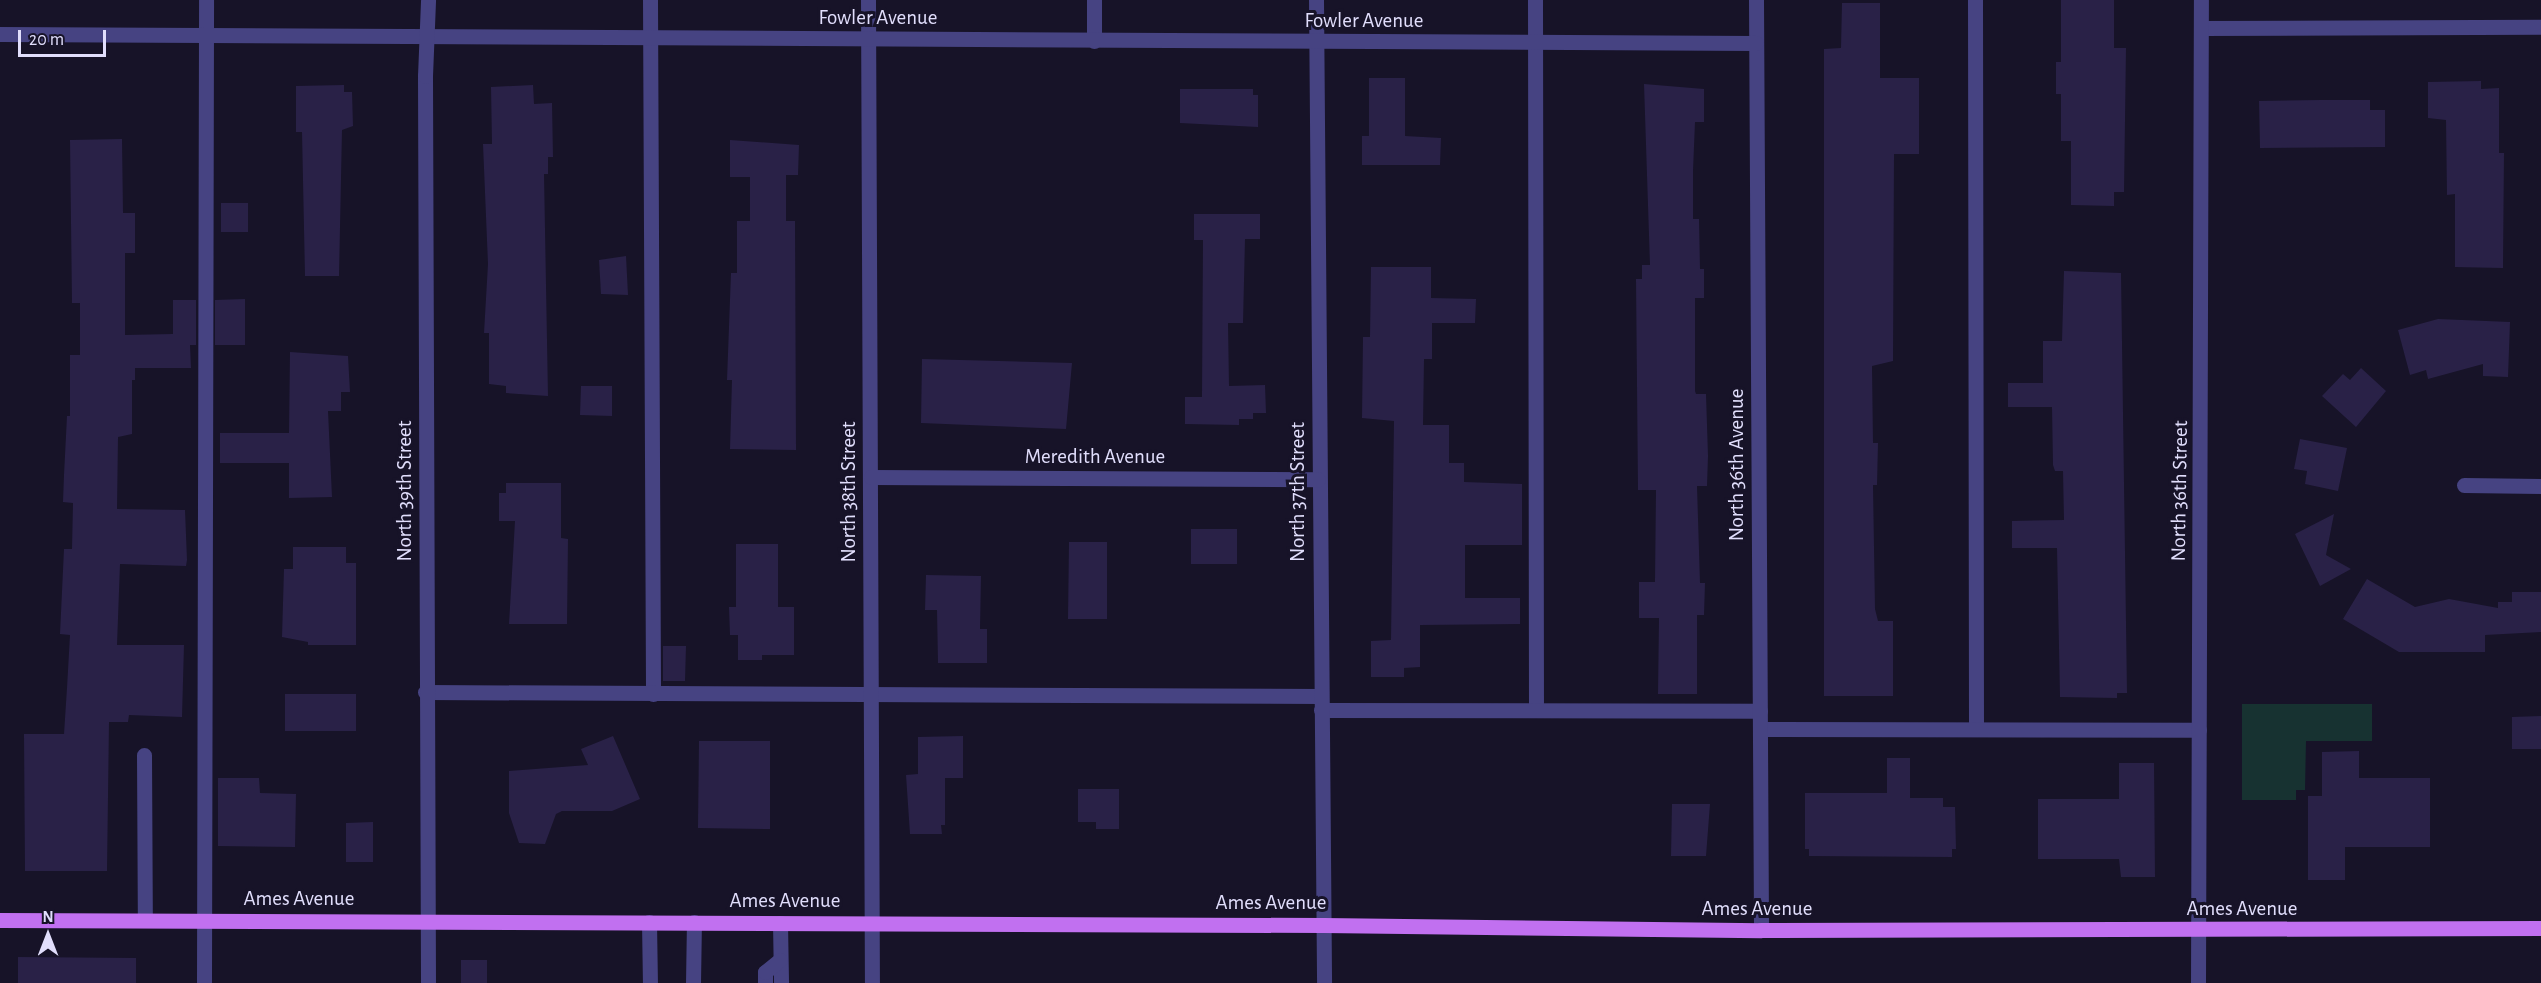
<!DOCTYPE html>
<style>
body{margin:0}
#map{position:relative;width:2541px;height:983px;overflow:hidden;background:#171328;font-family:"Alegreya Sans",sans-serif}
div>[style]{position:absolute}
.green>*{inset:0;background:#173231}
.building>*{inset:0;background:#292147}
.service>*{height:15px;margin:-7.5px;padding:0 7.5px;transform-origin:7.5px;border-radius:7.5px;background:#464382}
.minor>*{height:15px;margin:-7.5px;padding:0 7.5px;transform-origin:7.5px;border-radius:7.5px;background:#464382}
.primary>*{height:15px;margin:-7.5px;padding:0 7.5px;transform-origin:7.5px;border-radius:7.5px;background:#c170f0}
span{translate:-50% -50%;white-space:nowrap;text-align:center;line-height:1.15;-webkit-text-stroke:6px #171328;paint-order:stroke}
.street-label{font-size:21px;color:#e1defc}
.north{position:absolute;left:18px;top:905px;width:60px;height:60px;-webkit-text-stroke:4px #171328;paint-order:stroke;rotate:0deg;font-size:16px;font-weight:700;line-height:24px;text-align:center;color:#e1defc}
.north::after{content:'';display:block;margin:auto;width:21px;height:27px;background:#e1defc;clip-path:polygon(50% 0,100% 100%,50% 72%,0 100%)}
.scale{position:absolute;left:18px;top:30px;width:88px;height:27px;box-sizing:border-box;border:3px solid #e1defc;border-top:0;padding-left:8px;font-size:18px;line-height:21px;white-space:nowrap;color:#e1defc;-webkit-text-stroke:4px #171328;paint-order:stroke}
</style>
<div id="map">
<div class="green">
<i style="clip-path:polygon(2242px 704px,2372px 704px,2372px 741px,2306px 741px,2305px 790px,2296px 790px,2296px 800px,2242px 800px)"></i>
</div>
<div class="building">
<i style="clip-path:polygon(2061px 0,2114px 0,2114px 48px,2126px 48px,2124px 192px,2114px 192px,2114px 206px,2071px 205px,2071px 141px,2061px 141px,2061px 94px,2056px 94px,2056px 62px,2061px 62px)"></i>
<i style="clip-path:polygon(1842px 3px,1880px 3px,1880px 78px,1919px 78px,1919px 154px,1894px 154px,1893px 361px,1872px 366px,1873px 443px,1878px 443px,1877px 485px,1873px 485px,1875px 609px,1878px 621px,1893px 621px,1893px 696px,1824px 696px,1824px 49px,1841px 48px)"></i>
<i style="clip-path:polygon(1369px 78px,1405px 78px,1405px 136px,1441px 138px,1440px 165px,1362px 165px,1362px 136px,1369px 136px)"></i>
<i style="clip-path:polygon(2481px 81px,2481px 89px,2499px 88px,2499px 153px,2504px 153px,2503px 268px,2455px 267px,2455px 194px,2447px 195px,2446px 120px,2428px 118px,2428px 82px)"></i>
<i style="clip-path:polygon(1644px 84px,1704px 89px,1704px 122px,1695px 122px,1693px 171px,1693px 219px,1699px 219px,1700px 269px,1704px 269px,1704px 298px,1695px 298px,1695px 391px,1696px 394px,1706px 394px,1708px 456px,1707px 486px,1697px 486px,1700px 583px,1705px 583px,1704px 615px,1697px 615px,1697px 694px,1658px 694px,1659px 618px,1639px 618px,1639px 582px,1655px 582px,1656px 490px,1638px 490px,1636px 279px,1642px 279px,1642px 265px,1650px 265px)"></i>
<i style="clip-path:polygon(344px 85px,344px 92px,352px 92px,353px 126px,342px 130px,339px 276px,305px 276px,302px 132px,296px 132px,296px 86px)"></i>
<i style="clip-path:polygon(533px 85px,534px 104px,552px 103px,553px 157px,548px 157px,548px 174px,544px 174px,548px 396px,506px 393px,506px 386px,489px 384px,489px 333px,484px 333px,488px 264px,483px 144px,492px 144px,491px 87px)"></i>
<i style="clip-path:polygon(1180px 89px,1253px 89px,1253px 95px,1258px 95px,1258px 127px,1180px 123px)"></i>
<i style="clip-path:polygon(2322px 100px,2370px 100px,2370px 110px,2385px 110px,2385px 147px,2260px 148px,2259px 101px)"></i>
<i style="clip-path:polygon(122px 139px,123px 213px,135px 213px,135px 253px,125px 253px,125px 335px,173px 334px,173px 300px,196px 300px,196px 345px,190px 345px,191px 368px,135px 368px,135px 380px,132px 380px,132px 434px,118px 437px,117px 509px,185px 510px,187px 560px,186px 566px,120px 564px,117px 645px,184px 645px,182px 717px,129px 715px,128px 722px,109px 722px,107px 871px,25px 871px,24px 734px,64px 734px,67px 688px,70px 635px,60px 634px,64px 549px,72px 549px,73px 503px,63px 502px,64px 475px,67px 416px,70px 416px,70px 355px,80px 355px,80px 303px,72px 303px,70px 140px)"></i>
<i style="clip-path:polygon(730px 140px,799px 145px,798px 175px,786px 175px,786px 221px,795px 221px,796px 450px,730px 449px,732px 380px,727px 380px,731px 273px,737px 273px,737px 221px,750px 221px,750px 177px,730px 177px)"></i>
<i style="clip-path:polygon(221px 203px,248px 203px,248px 232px,221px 232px)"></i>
<i style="clip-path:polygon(1194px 214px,1260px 214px,1260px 239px,1245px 239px,1243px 323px,1228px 323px,1229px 386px,1265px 385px,1266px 413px,1253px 413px,1253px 419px,1239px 419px,1239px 425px,1185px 424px,1185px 397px,1202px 397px,1203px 240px,1194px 240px)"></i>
<i style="clip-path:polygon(626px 256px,628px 295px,601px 294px,599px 260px)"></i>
<i style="clip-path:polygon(1371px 267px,1431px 267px,1431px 298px,1476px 299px,1475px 323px,1432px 323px,1432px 359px,1424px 359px,1423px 425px,1449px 425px,1449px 463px,1464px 463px,1464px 482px,1522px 484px,1522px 545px,1465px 545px,1465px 598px,1520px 598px,1520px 624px,1420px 625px,1420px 667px,1404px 668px,1404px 677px,1371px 677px,1371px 641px,1391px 640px,1394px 421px,1362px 418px,1363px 337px,1370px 337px)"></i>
<i style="clip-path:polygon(2064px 271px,2121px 273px,2127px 693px,2117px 693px,2117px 698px,2060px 697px,2057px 548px,2012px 548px,2012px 521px,2064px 520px,2063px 471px,2055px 471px,2053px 465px,2052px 407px,2008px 407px,2008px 383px,2043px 383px,2043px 341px,2062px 341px)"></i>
<i style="clip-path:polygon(245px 299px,245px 345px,215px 345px,215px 300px)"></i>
<i style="clip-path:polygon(2438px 319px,2510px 322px,2508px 377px,2483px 376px,2483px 364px,2428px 379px,2426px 370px,2410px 375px,2398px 330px)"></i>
<i style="clip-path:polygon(290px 352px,348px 356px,350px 392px,341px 392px,341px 411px,328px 411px,332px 497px,289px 498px,289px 463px,220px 463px,220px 433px,289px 433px)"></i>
<i style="clip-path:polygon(922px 359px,1072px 363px,1066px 429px,921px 423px)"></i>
<i style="clip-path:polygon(2361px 368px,2386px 391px,2356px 427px,2322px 396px,2343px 374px,2350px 380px)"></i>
<i style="clip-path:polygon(581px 386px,612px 386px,612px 416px,580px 415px)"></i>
<i style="clip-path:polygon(2300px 439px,2347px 448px,2338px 491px,2305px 484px,2307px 471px,2294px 469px)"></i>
<i style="clip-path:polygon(506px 483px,561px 483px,561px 538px,568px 539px,567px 624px,509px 624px,515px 521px,499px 521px,499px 493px,506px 493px)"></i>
<i style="clip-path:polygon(2334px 514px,2326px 555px,2351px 569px,2320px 586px,2295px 534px)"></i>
<i style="clip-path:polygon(1191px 529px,1237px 529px,1237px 564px,1191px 564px)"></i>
<i style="clip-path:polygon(1069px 542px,1107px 542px,1107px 619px,1068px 619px)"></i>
<i style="clip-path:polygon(736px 544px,778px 544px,778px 607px,794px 607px,794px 655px,762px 655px,762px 660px,738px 660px,738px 635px,730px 635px,729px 607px,736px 607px)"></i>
<i style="clip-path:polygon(293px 547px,346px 547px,346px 563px,356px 563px,356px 645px,308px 645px,308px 642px,282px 637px,284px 569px,293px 569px)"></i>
<i style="clip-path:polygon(926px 575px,981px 576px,980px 629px,987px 629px,987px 663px,938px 663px,937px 610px,925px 610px)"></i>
<i style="clip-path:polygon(2367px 579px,2415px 607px,2449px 599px,2498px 608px,2498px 602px,2512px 602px,2512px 592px,2541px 592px,2541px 632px,2485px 635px,2485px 652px,2399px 652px,2343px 619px)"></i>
<i style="clip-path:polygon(663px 646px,686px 646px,685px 681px,663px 681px)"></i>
<i style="clip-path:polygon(285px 694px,356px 694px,356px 731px,285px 731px)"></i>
<i style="clip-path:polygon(2541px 716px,2541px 749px,2512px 749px,2512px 717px)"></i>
<i style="clip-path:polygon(613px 736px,640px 799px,612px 811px,562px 811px,556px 814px,545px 844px,519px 843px,509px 813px,509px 771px,588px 765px,581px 749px)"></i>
<i style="clip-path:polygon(963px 736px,963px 778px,945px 778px,945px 825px,941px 825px,942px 834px,910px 834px,906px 775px,918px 774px,918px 737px)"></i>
<i style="clip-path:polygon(699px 741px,770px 741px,770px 829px,698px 828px)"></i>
<i style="clip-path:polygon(2359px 751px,2359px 778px,2430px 778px,2430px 847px,2345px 847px,2345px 880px,2308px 880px,2308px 796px,2322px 796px,2322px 752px)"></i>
<i style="clip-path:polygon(1887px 758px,1910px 758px,1910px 798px,1943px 798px,1943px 807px,1955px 807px,1956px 849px,1952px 849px,1952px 857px,1809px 856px,1809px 849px,1805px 849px,1805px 793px,1887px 793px)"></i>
<i style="clip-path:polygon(2119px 763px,2154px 763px,2155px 877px,2121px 877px,2119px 859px,2038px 859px,2038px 799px,2119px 799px)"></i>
<i style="clip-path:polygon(218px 778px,259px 778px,260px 793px,296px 794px,295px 847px,218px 846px)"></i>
<i style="clip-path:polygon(1078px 789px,1119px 789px,1119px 829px,1096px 829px,1096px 822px,1078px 822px)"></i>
<i style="clip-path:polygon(1672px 804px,1710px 804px,1706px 856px,1671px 856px)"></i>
<i style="clip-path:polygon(373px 822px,373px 862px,346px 862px,346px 823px)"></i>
<i style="clip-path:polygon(18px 957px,136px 958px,136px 983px,18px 983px)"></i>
<i style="clip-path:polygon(461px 960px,487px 960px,487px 983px,461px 983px)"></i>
</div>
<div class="service">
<i style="left:650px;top:0;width:694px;rotate:89.75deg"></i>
<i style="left:1094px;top:0;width:41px;rotate:90deg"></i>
<i style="left:1535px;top:0;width:710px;rotate:89.92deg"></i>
<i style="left:1975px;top:0;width:729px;rotate:89.92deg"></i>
<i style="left:425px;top:692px;width:896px;rotate:0.26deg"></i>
<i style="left:1321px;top:710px;width:439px;rotate:0.1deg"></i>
<i style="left:1760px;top:729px;width:439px;rotate:0.1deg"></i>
<i style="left:144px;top:755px;width:165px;rotate:89.7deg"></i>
<i style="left:649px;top:922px;width:61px;rotate:89.1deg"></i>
<i style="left:780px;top:923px;width:60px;rotate:89deg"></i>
<i style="left:204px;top:983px;width:983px;rotate:-89.88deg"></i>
<i style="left:693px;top:983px;width:61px;rotate:-89.1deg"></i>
<i style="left:765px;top:983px;width:11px;rotate:-90deg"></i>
<i style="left:765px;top:972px;width:19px;rotate:-39deg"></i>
</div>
<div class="minor">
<i style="left:868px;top:0;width:983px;rotate:89.77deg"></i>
<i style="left:1316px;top:0;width:983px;rotate:89.53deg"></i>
<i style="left:1756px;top:0;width:930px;rotate:89.69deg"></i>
<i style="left:2201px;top:28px;width:340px;rotate:-0.2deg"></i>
<i style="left:0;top:34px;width:1756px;rotate:0.29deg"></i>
<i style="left:871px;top:477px;width:447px;rotate:0.3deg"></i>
<i style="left:2464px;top:485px;width:77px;rotate:0.7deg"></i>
<i style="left:428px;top:983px;width:907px;rotate:-90.19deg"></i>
<i style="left:425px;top:76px;width:76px;rotate:-87.7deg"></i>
<i style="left:2198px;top:983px;width:983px;rotate:-89.83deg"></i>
</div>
<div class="primary">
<i style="left:0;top:920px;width:1323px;rotate:0.22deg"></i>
<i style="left:1323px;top:925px;width:438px;rotate:0.7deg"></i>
<i style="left:1761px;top:930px;width:780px;rotate:-0.15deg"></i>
</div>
<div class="street-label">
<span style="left:878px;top:18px">Fowler Avenue</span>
<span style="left:1364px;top:21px">Fowler Avenue</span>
<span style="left:1095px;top:457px">Meredith Avenue</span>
<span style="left:1737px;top:465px;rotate:-90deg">North 36th Avenue</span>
<span style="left:405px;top:491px;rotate:-90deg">North 39th Street</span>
<span style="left:2180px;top:491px;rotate:-89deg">North 36th Street</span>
<span style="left:849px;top:492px;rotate:-90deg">North 38th Street</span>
<span style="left:1298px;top:492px;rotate:-90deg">North 37th Street</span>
<span style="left:299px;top:899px">Ames Avenue</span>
<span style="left:785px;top:901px">Ames Avenue</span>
<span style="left:1271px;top:903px">Ames Avenue</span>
<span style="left:1757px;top:909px">Ames Avenue</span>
<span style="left:2242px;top:909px">Ames Avenue</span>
</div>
<div class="north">N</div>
<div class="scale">20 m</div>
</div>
